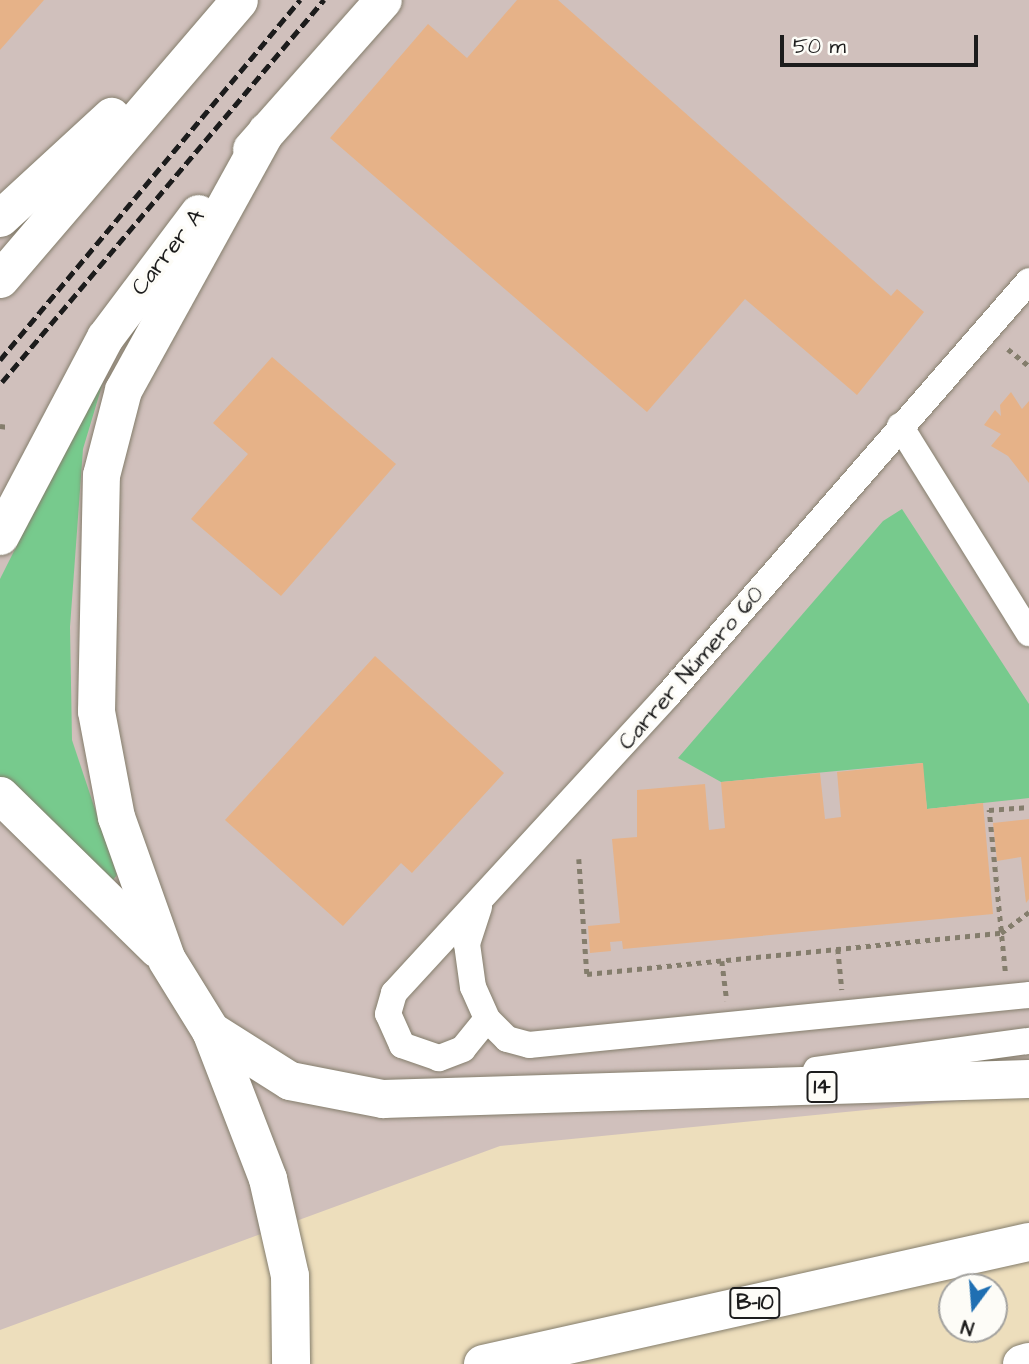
<!DOCTYPE html>
<meta charset="utf-8">
<style>
body{margin:0}
#map{position:relative;width:1029px;height:1364px;overflow:hidden;background:#eddebc;font-family:"Architects Daughter",sans-serif}
div>[style]{position:absolute}
.industrial>*{inset:0;background:#d0c0bc}
.green>*{inset:0;background:#77ca8d}
.building>*{inset:0;background:#e6b288}
.path>*{height:4.5px;margin-top:-2.25px;transform-origin:0;background:repeating-linear-gradient(90deg,#847d6c 0 5px,transparent 0 10px)}
.roads{filter:drop-shadow(0 0 2px #847d6c) drop-shadow(0 0 2px #847d6c)}
.street>*{height:26px;margin:-13px;padding:0 13px;transform-origin:13px;border-radius:13px;background:#fff}
.secondary>*{height:37px;margin:-18.5px;padding:0 18.5px;transform-origin:18.5px;border-radius:18.5px;background:#fff}
.highway>*{height:38px;margin:-19px;padding:0 19px;transform-origin:19px;border-radius:19px;background:#fff}
.rail>*{height:5px;margin-top:-2.5px;transform-origin:0;background:repeating-linear-gradient(90deg,#1c1c1c 0 10px,transparent 0 15px)}
span{translate:-50% -50%;white-space:nowrap;text-align:center;line-height:1.15;-webkit-text-stroke:7px #fdfcf7;paint-order:stroke}
.shield-label span{padding:2px 5px;background:#fdfcf7;border:2px solid;border-radius:5px;-webkit-text-stroke-width:0}
.shield-label{font-size:21px;color:#1c1c1c;font-weight:700}
.street-label{font-size:23px;color:#1c1c1c}
.north{position:absolute;left:938px;top:1273px;width:70px;height:70px;box-sizing:border-box;background:#fdfcf7;border:2px solid #a3a29f;border-radius:50%;rotate:196deg;font-size:19px;font-weight:700;line-height:28px;text-align:center;color:#1c1c1c}
.north::after{content:'';display:block;margin:auto;width:24px;height:32px;background:#1f6fb2;clip-path:polygon(50% 0,100% 100%,50% 72%,0 100%)}
.scale{position:absolute;left:780px;top:35px;width:198px;height:32px;box-sizing:border-box;border:4px solid #1c1c1c;border-top:0;padding-left:9px;font-size:21px;line-height:24px;white-space:nowrap;color:#1c1c1c;-webkit-text-stroke:5px #fdfcf7;paint-order:stroke}
</style>
<div id="map">
<div class="industrial">
<i style="clip-path:polygon(0 0,1029px 0,1029px 1094px,500px 1146px,0 1330px)"></i>
</div>
<div class="green">
<i style="clip-path:polygon(109px 362px,83px 449px,70px 627px,72px 740px,117px 875px,111px 882px,0 778px,0 579px)"></i>
<i style="clip-path:polygon(902px 509px,1029px 704px,1029px 798px,927px 809px,922px 763px,721px 782px,678px 758px,883px 521px)"></i>
</div>
<div class="building">
<i style="clip-path:polygon(0 0,44px 0,0 50px)"></i>
<i style="clip-path:polygon(517px 0,558px 0,891px 296px,897px 289px,924px 312px,857px 395px,745px 299px,647px 412px,330px 138px,428px 24px,467px 58px)"></i>
<i style="clip-path:polygon(272px 357px,396px 464px,281px 596px,191px 519px,248px 454px,213px 423px)"></i>
<i style="clip-path:polygon(1011px 392px,1022px 409px,1029px 401px,1029px 483px,1008px 456px,991px 446px,1001px 434px,984px 425px,995px 410px,1001px 416px,1000px 405px)"></i>
<i style="clip-path:polygon(375px 656px,504px 773px,412px 873px,401px 863px,343px 926px,225px 820px)"></i>
<i style="clip-path:polygon(923px 763px,927px 809px,983px 803px,993px 914px,623px 949px,622px 941px,610px 942px,611px 951px,590px 953px,588px 926px,620px 923px,612px 839px,637px 837px,637px 790px,705px 784px,709px 830px,725px 828px,721px 782px,820px 773px,825px 819px,841px 817px,837px 772px)"></i>
<i style="clip-path:polygon(1029px 819px,1029px 899px,1026px 903px,1021px 857px,997px 861px,993px 823px)"></i>
</div>
<div class="path">
<i style="left:1008px;top:349px;width:27px;rotate:39deg"></i>
<i style="left:0;top:426px;width:8px;rotate:7deg"></i>
<i style="left:579px;top:859px;width:115px;rotate:86deg"></i>
<i style="left:587px;top:974px;width:416px;rotate:-5.7deg"></i>
<i style="left:1001px;top:933px;width:35px;rotate:-37deg"></i>
<i style="left:838px;top:949px;width:41px;rotate:84.4deg"></i>
<i style="left:722px;top:961px;width:40px;rotate:82.9deg"></i>
<i style="left:1005px;top:971px;width:162px;rotate:-95.7deg"></i>
<i style="left:989px;top:810px;width:40px;rotate:-4.3deg"></i>
</div>
<div class="roads">
<div class="street">
<i style="left:900px;top:426px;width:244px;rotate:58.1deg"></i>
<i style="left:479px;top:907px;width:39px;rotate:108deg"></i>
<i style="left:467px;top:944px;width:43px;rotate:82.1deg"></i>
<i style="left:473px;top:987px;width:35px;rotate:66deg"></i>
<i style="left:487px;top:1019px;width:38px;rotate:129deg"></i>
<i style="left:463px;top:1049px;width:26px;rotate:159deg"></i>
<i style="left:439px;top:1058px;width:39px;rotate:-161deg"></i>
<i style="left:402px;top:1045px;width:34px;rotate:-114deg"></i>
<i style="left:388px;top:1014px;width:22px;rotate:-74deg"></i>
<i style="left:394px;top:993px;width:405px;rotate:-47.4deg"></i>
<i style="left:668px;top:695px;width:549px;rotate:-48.91deg"></i>
<i style="left:487px;top:1019px;width:28px;rotate:45deg"></i>
<i style="left:507px;top:1039px;width:23px;rotate:15deg"></i>
<i style="left:529px;top:1045px;width:502px;rotate:-5.71deg"></i>
<i style="left:816px;top:1070px;width:215px;rotate:-7.8deg"></i>
</div>
<div class="secondary">
<i style="left:251px;top:149px;width:199px;rotate:-48.5deg"></i>
<i style="left:0;top:218px;width:151px;rotate:-42.6deg"></i>
<i style="left:0;top:279px;width:367px;rotate:-49.4deg"></i>
<i style="left:0;top:536px;width:225px;rotate:-62.2deg"></i>
<i style="left:105px;top:337px;width:155px;rotate:-53.1deg"></i>
<i style="left:0;top:795px;width:220px;rotate:44.4deg"></i>
<i style="left:167px;top:960px;width:152px;rotate:-109.6deg"></i>
<i style="left:116px;top:817px;width:108px;rotate:-100.7deg"></i>
<i style="left:96px;top:711px;width:236px;rotate:-88.8deg"></i>
<i style="left:101px;top:475px;width:88px;rotate:-75.5deg"></i>
<i style="left:123px;top:390px;width:296px;rotate:-61.1deg"></i>
</div>
<div class="highway">
<i style="left:167px;top:960px;width:84px;rotate:58.2deg"></i>
<i style="left:211px;top:1031px;width:159px;rotate:68.9deg"></i>
<i style="left:268px;top:1179px;width:99px;rotate:77.2deg"></i>
<i style="left:290px;top:1276px;width:88px;rotate:89.3deg"></i>
<i style="left:211px;top:1031px;width:93px;rotate:32.3deg"></i>
<i style="left:290px;top:1081px;width:95px;rotate:11deg"></i>
<i style="left:383px;top:1099px;width:646px;rotate:-1.77deg"></i>
<i style="left:483px;top:1364px;width:559px;rotate:-12.6deg"></i>
<i style="left:1022px;top:1364px;width:7px;rotate:-16deg"></i>
</div>
</div>
<div class="rail">
<i style="left:0;top:360px;width:469px;rotate:-50.2deg"></i>
<i style="left:2px;top:382px;width:500px;rotate:-49.9deg"></i>
</div>
<div class="shield-label">
<span style="left:822px;top:1087px">14</span>
<span style="left:755px;top:1303px">B-10</span>
</div>
<div class="street-label">
<span style="left:168px;top:252px;rotate:-52deg">Carrer A</span>
<span style="left:691px;top:668px;rotate:-49deg">Carrer Número 60</span>
</div>
<div class="north">N</div>
<div class="scale">50 m</div>
</div>
